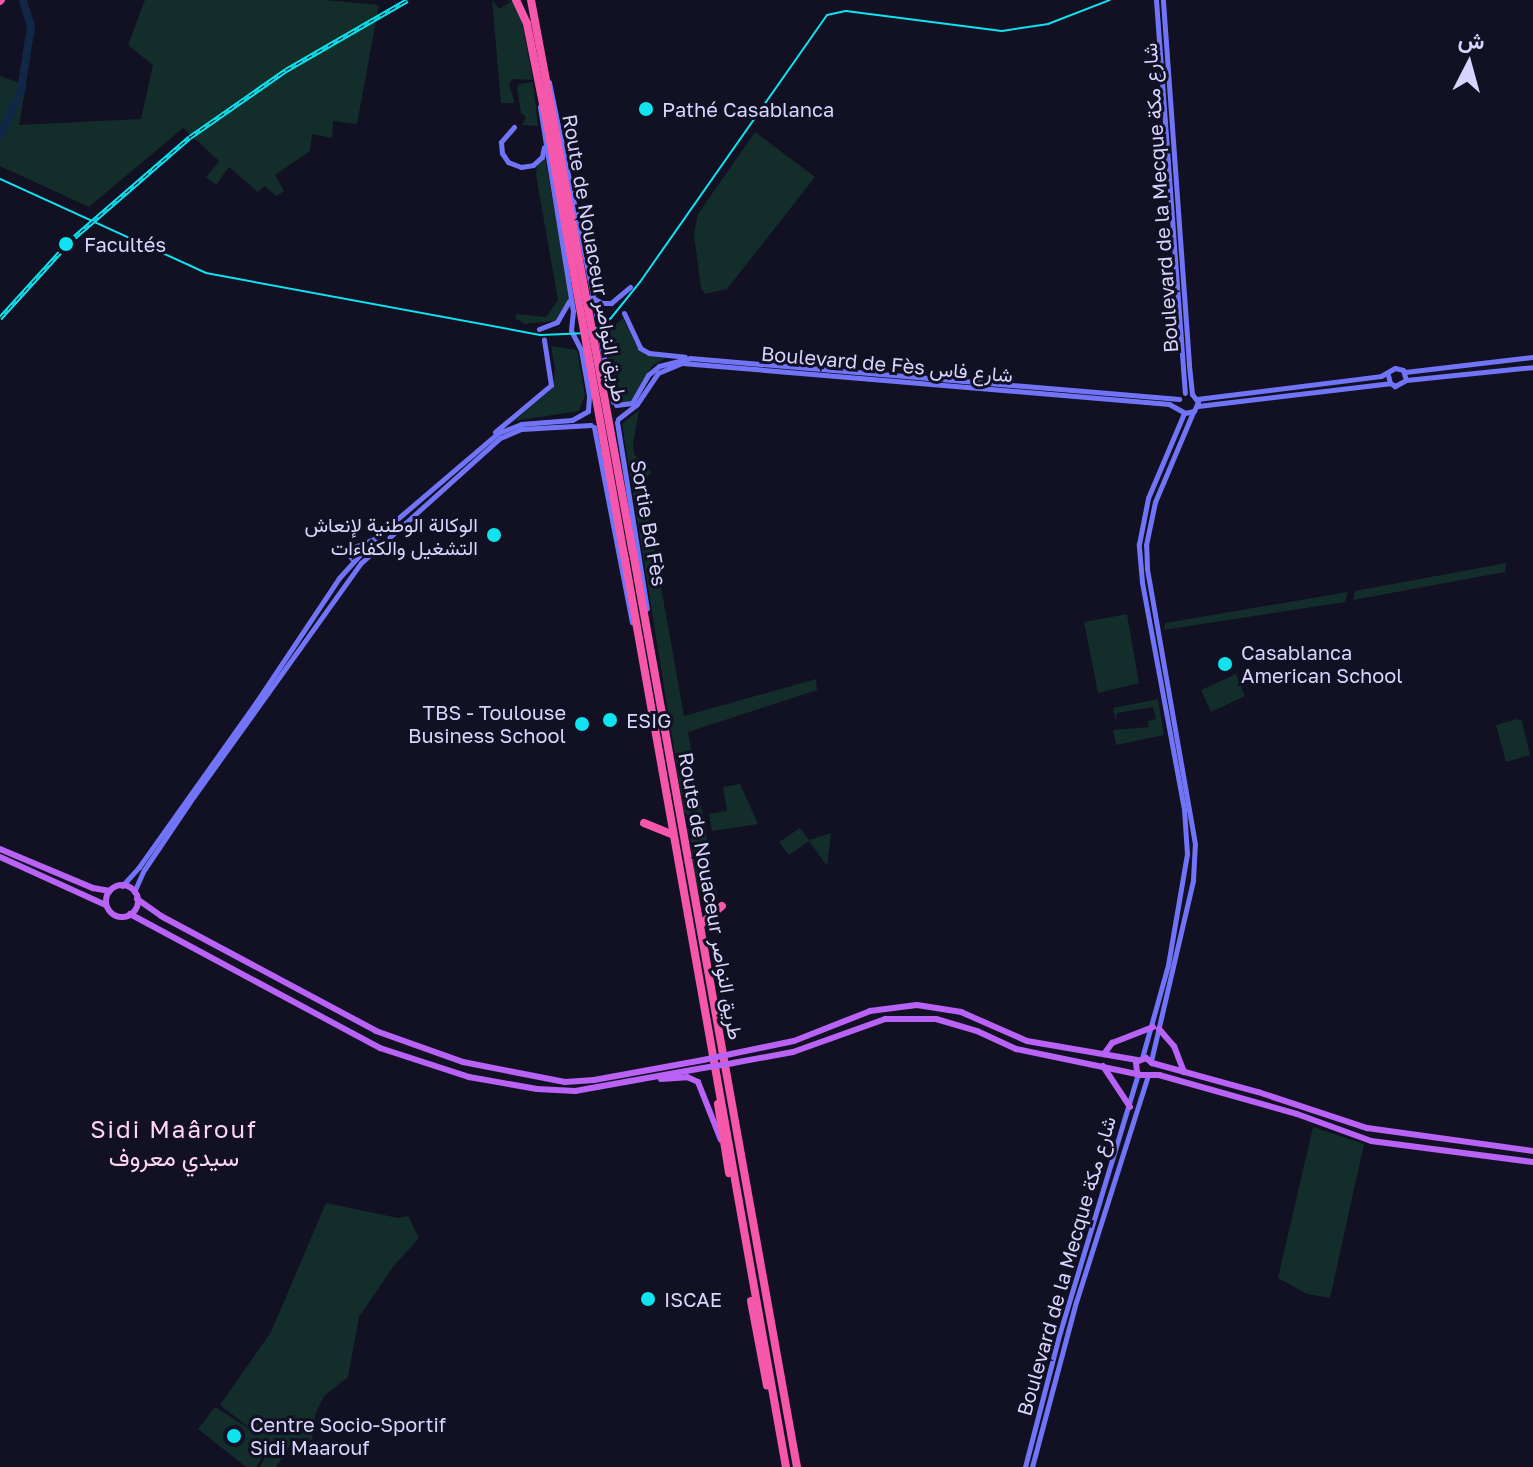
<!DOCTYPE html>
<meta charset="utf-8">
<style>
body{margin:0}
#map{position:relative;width:1533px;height:1467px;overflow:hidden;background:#121023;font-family:"Golos Text",Vazirmatn,sans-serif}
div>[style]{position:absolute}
.green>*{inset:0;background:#132d2b}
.river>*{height:8px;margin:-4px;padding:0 4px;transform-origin:4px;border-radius:4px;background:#112746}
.secondary>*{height:5px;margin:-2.5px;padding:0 2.5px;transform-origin:2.5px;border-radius:2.5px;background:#7174f7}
.primary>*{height:6px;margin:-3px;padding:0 3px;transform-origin:3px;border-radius:3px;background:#b862f6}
.primary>.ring{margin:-3px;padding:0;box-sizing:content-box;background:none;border:6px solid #b862f6;border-radius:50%}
.highway>*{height:8px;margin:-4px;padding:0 4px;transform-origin:4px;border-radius:4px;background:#f557aa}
.tram>*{height:2px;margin:-1px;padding:0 1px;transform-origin:1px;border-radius:1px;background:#0ee3ef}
.rail>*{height:5px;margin-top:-2.5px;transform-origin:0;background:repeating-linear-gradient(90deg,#121023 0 6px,#0ee3ef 0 12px);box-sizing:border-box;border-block:2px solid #0ee3ef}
.primary-bridge>*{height:6px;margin:-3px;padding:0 3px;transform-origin:3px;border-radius:3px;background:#b862f6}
.highway-bridge>*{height:8px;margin:-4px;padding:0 4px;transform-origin:4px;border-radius:4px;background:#f557aa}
.dots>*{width:22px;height:22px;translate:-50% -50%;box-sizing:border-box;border:4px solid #121023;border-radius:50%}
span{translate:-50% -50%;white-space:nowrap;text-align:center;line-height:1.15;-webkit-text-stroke:6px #121023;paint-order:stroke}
.poi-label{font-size:20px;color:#d7d4fd}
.left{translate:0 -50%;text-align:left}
.right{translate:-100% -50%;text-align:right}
.street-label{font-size:20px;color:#d7d4fd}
.quarter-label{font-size:24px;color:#fdd6f0;letter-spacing:2px}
.north{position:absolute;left:1429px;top:24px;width:80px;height:80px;-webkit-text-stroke:6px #121023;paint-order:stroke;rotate:6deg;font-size:22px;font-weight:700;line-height:32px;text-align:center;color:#d7d4fd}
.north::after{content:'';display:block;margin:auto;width:28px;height:36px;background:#d7d4fd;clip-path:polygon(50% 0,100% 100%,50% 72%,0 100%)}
</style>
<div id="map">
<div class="green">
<i style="clip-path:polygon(145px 0,325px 0,379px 5px,357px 124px,333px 121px,332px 138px,312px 134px,310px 151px,275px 175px,284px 191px,276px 196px,265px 186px,258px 192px,229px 167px,216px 185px,206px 177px,219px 161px,183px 128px,89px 207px,0 166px,0 76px,26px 85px,19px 125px,141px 119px,153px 65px,128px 45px)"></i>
<i style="clip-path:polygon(492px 0,499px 9px,512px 1px,505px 0,518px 0,518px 2px,533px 80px,512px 79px,509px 85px,515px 103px,501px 103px)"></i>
<i style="clip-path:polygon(533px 82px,538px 126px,522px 125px,526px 117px,521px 113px,517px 88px,519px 84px)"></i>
<i style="clip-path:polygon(755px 132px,815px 177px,727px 289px,705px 294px,701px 288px,694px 234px,698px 214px)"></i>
<i style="clip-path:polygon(545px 158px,570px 297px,554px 324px,553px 321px,525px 324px,516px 319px,516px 314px,546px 317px,558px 300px,536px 175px,537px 165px)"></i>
<i style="clip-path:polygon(623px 318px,639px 351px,667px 357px,652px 366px,631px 401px,625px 403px,617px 400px,612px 391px,604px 344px,611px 329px)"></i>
<i style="clip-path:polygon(551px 346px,577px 350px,585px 395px,579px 411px,514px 421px,553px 388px,555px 368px)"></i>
<i style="clip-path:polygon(639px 410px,633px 444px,634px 454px,652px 473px,642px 480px,684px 716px,816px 679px,817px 690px,688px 732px,718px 901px,711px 904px,703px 903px,692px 870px,691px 837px,695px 828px,693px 820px,684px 812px,622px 424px)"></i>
<i style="clip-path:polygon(1506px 563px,1505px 572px,1353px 600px,1355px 591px)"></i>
<i style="clip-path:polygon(1348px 592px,1345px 602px,1164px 630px,1165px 623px)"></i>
<i style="clip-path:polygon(1127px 614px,1139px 683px,1098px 693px,1084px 622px)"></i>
<i style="clip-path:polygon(1236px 674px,1245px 696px,1211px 712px,1201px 690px)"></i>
<i style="clip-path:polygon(1158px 699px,1164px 735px,1116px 745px,1113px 730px,1149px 727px,1148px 721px,1156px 719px,1153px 707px,1117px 713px,1116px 721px,1113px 708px)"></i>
<i style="clip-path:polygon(1517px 719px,1522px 721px,1530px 755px,1506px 762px,1496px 725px)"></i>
<i style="clip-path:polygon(740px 784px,758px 824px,712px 831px,709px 814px,727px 811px,723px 787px)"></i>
<i style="clip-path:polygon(800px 828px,809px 840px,831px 833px,827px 866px,809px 841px,789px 855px,779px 842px)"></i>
<i style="clip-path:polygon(1313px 1127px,1364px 1144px,1330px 1298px,1307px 1294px,1278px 1278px)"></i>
<i style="clip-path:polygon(326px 1203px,398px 1218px,408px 1216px,419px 1238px,393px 1267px,359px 1317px,348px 1377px,324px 1396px,315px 1415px,312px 1440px,295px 1438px,276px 1467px,260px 1467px,271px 1444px,256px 1467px,246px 1467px,198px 1429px,215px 1407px,256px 1433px,220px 1405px,271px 1332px)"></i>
</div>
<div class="river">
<i style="left:0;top:136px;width:51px;rotate:-65.5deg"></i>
<i style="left:21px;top:90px;width:65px;rotate:-81.1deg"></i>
<i style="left:31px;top:26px;width:25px;rotate:-108deg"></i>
</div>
<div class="secondary">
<i style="left:1156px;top:0;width:394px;rotate:85.8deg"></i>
<i style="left:549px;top:82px;width:239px;rotate:78.4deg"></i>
<i style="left:514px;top:127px;width:20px;rotate:131deg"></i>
<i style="left:501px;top:142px;width:11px;rotate:85deg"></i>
<i style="left:502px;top:153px;width:11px;rotate:56deg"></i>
<i style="left:508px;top:162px;width:14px;rotate:21deg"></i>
<i style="left:521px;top:167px;width:12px;rotate:-9deg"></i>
<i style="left:533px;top:165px;width:12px;rotate:-42deg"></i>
<i style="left:542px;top:157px;width:10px;rotate:-79deg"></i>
<i style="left:591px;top:297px;width:13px;rotate:29deg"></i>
<i style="left:602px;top:303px;width:9px"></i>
<i style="left:611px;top:303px;width:25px;rotate:-40deg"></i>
<i style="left:624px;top:313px;width:38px;rotate:65deg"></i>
<i style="left:640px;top:348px;width:10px;rotate:29deg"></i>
<i style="left:649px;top:353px;width:36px;rotate:6deg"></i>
<i style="left:596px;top:315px;width:14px;rotate:56deg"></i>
<i style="left:604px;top:327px;width:17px;rotate:100deg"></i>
<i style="left:601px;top:344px;width:59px;rotate:78.3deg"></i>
<i style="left:539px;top:329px;width:19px;rotate:-21deg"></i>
<i style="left:557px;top:322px;width:24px;rotate:-60deg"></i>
<i style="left:1405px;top:372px;width:129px;rotate:-6.7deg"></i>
<i style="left:1406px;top:380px;width:128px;rotate:-5.8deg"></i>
<i style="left:1197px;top:399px;width:185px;rotate:-7.1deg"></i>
<i style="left:1381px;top:376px;width:16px;rotate:-30deg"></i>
<i style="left:1395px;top:368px;width:8px;rotate:14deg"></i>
<i style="left:1403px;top:370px;width:10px;rotate:73deg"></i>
<i style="left:1406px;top:380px;width:13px;rotate:151deg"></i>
<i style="left:1395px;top:386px;width:6px;rotate:-149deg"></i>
<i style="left:1390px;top:383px;width:8px;rotate:-104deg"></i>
<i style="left:616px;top:405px;width:16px;rotate:-7deg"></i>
<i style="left:632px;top:403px;width:32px;rotate:-60deg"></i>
<i style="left:648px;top:375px;width:14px;rotate:-39deg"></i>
<i style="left:659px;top:366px;width:32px;rotate:-14deg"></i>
<i style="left:690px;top:358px;width:491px;rotate:4.8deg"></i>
<i style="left:1198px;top:406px;width:193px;rotate:-6.8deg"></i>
<i style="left:618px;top:419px;width:24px;rotate:-38deg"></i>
<i style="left:637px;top:404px;width:37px;rotate:-56deg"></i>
<i style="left:658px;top:373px;width:26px;rotate:-23deg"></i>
<i style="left:682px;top:363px;width:489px;rotate:4.8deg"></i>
<i style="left:1169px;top:404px;width:18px;rotate:29deg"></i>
<i style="left:1185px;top:413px;width:9px;rotate:-13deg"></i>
<i style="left:1194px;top:411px;width:10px;rotate:-66deg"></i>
<i style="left:1198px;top:402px;width:10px;rotate:-127deg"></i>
<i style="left:1192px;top:394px;width:30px;rotate:-96deg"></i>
<i style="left:1189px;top:364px;width:365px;rotate:-94.1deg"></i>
<i style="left:617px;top:422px;width:189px;rotate:80.9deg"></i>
<i style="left:594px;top:427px;width:199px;rotate:79deg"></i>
<i style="left:495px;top:432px;width:73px;rotate:-40deg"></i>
<i style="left:551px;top:385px;width:46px;rotate:-98.8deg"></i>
<i style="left:354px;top:561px;width:8px;rotate:-130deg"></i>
<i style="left:349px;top:555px;width:9px;rotate:-58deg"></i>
<i style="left:354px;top:547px;width:22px;rotate:-22deg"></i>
<i style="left:122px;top:886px;width:25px;rotate:-48deg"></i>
<i style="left:139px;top:867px;width:204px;rotate:-54.6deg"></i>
<i style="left:257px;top:701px;width:148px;rotate:-56.3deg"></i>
<i style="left:339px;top:578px;width:54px;rotate:-48deg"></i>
<i style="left:375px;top:538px;width:162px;rotate:-40.5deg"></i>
<i style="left:498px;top:433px;width:25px;rotate:-21deg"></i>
<i style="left:521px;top:424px;width:51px;rotate:-4.5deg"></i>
<i style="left:572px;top:420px;width:18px;rotate:-29deg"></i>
<i style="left:588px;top:411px;width:16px;rotate:-86deg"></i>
<i style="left:589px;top:395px;width:46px;rotate:-100.1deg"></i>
<i style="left:581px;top:350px;width:22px;rotate:-117deg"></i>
<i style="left:571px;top:330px;width:19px;rotate:-84deg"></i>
<i style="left:573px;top:311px;width:207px;rotate:-99.2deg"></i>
<i style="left:134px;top:892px;width:24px;rotate:-66deg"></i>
<i style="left:144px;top:870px;width:89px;rotate:-56deg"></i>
<i style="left:194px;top:796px;width:287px;rotate:-54.4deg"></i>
<i style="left:361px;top:563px;width:187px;rotate:-42deg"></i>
<i style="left:500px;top:438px;width:23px;rotate:-23deg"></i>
<i style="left:521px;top:429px;width:70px;rotate:-3.3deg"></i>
<i style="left:1142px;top:1058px;width:97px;rotate:-74.4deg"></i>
<i style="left:1168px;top:965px;width:113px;rotate:-80.3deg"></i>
<i style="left:1187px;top:854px;width:45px;rotate:-93.8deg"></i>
<i style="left:1184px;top:809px;width:231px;rotate:-100.5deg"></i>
<i style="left:1142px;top:582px;width:38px;rotate:-95deg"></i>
<i style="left:1139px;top:544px;width:47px;rotate:-78.9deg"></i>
<i style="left:1148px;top:498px;width:92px;rotate:-67deg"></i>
<i style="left:1151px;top:1061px;width:186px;rotate:-76.9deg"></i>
<i style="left:1193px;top:880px;width:36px;rotate:-87deg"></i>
<i style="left:1195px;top:844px;width:280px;rotate:-99.9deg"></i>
<i style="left:1147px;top:568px;width:23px;rotate:-92deg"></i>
<i style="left:1146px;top:545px;width:44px;rotate:-78.2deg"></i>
<i style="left:1155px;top:502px;width:98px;rotate:-67.1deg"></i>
<i style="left:1025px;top:1467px;width:139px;rotate:-75.5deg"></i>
<i style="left:1060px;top:1332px;width:270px;rotate:-73.2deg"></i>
<i style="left:1032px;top:1467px;width:171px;rotate:-75.1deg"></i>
<i style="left:1076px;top:1302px;width:238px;rotate:-72.4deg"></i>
</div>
<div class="primary">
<i style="left:0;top:849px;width:101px;rotate:22.8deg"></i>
<i style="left:93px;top:888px;width:17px;rotate:10deg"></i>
<i style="left:0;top:857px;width:116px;rotate:24.4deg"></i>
<i class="ring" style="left:106px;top:885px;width:26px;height:26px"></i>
<i style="left:137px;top:899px;width:29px;rotate:35deg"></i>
<i style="left:161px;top:916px;width:244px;rotate:28.1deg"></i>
<i style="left:376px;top:1031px;width:92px;rotate:19.6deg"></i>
<i style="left:463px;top:1062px;width:104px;rotate:11.1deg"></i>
<i style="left:565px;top:1082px;width:29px;rotate:-4deg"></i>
<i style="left:594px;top:1080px;width:111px;rotate:-10.4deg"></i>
<i style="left:130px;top:914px;width:284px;rotate:28.2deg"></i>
<i style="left:380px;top:1048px;width:94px;rotate:18deg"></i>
<i style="left:469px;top:1077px;width:69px;rotate:10deg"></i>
<i style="left:537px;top:1089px;width:38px;rotate:3deg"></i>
<i style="left:575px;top:1091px;width:130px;rotate:-10.2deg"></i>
<i style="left:1159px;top:1029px;width:23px;rotate:49deg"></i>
<i style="left:1174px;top:1046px;width:28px;rotate:69deg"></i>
<i style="left:731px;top:1054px;width:64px;rotate:-11.7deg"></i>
<i style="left:794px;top:1041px;width:82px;rotate:-21.5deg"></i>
<i style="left:870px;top:1011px;width:47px;rotate:-7.3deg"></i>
<i style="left:917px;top:1005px;width:45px;rotate:9deg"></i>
<i style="left:961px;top:1012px;width:72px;rotate:23.7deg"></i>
<i style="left:1027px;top:1041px;width:112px;rotate:9.8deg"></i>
<i style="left:1104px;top:1054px;width:14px;rotate:-54deg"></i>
<i style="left:1112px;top:1043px;width:44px;rotate:-21.3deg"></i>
<i style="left:733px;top:1063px;width:61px;rotate:-10.4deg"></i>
<i style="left:793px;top:1052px;width:98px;rotate:-19.7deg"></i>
<i style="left:885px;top:1019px;width:51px"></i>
<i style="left:936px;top:1019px;width:43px;rotate:16.3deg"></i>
<i style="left:977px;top:1031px;width:43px;rotate:24.8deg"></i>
<i style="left:1016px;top:1049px;width:128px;rotate:11.7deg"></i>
<i style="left:1141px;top:1075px;width:18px"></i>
<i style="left:1159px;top:1075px;width:143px;rotate:15.8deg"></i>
<i style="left:1297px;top:1114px;width:79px;rotate:20deg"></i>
<i style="left:1371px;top:1141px;width:163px;rotate:7.4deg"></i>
<i style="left:1103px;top:1066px;width:49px;rotate:56.6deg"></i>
<i style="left:1137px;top:1072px;width:10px;rotate:-96deg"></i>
<i style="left:1136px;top:1062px;width:11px;rotate:-22deg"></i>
<i style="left:1146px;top:1058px;width:8px;rotate:40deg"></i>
<i style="left:1152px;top:1063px;width:110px;rotate:15.3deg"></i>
<i style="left:1258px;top:1092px;width:115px;rotate:18.3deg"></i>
<i style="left:1367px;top:1128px;width:168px;rotate:7.9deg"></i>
<i style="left:661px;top:1079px;width:26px;rotate:-4deg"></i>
<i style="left:687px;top:1077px;width:12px;rotate:24deg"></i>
<i style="left:698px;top:1082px;width:62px;rotate:68.4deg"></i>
</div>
<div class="highway">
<i style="left:516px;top:0;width:26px;rotate:65deg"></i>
<i style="left:527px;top:24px;width:112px;rotate:78.7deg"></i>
<i style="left:531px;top:0;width:136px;rotate:79.4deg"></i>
<i style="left:0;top:1px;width:1px;rotate:-45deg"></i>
<i style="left:633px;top:552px;width:930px;rotate:79.84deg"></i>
<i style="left:624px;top:554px;width:927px;rotate:79.94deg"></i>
<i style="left:644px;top:823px;width:31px;rotate:22deg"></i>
<i style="left:700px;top:925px;width:29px;rotate:-41deg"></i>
<i style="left:718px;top:1104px;width:70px;rotate:80.9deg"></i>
<i style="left:751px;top:1301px;width:86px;rotate:79.3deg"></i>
</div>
<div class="tram">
<i style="left:0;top:179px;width:226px;rotate:24.5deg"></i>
<i style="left:206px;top:273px;width:341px;rotate:10.5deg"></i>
<i style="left:541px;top:335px;width:47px;rotate:-2.4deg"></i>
<i style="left:588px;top:333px;width:27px;rotate:-33deg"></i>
<i style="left:611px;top:318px;width:46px;rotate:-51.1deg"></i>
<i style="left:640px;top:282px;width:326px;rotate:-55deg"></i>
<i style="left:827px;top:15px;width:19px;rotate:-12deg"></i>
<i style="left:846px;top:11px;width:157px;rotate:7.3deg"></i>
<i style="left:1002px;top:31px;width:47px;rotate:-8.7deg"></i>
<i style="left:1048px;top:24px;width:66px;rotate:-21.2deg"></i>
</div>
<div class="rail">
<i style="left:0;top:318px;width:105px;rotate:-47.7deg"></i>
<i style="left:71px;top:240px;width:157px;rotate:-40.9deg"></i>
<i style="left:190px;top:137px;width:117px;rotate:-34.9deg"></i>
<i style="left:286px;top:70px;width:140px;rotate:-30deg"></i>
</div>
<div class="primary-bridge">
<i style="left:703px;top:1060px;width:29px;rotate:-12deg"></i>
<i style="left:703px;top:1068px;width:30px;rotate:-9deg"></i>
</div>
<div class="highway-bridge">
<i style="left:549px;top:134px;width:427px;rotate:79.9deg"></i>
<i style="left:556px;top:134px;width:425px;rotate:79.6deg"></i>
</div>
<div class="dots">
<i style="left:646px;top:109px;background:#0ee3ef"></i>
<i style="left:66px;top:244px;background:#0ee3ef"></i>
<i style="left:494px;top:535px;background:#0ee3ef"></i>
<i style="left:1225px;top:664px;background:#0ee3ef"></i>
<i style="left:610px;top:720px;background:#0ee3ef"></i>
<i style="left:582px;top:724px;background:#0ee3ef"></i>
<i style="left:648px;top:1299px;background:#0ee3ef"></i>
<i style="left:234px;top:1436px;background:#0ee3ef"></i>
</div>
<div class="poi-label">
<span class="left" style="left:662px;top:109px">Pathé Casablanca</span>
<span class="left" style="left:84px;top:244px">Facultés</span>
<span class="right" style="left:478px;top:536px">الوكالة الوطنية لإنعاش<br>التشغيل والكفاءات</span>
<span class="left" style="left:1241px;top:664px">Casablanca<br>American School</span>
<span class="right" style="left:566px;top:724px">TBS - Toulouse<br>Business School</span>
<span class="left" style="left:626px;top:720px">ESIG</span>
<span class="left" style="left:664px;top:1299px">ISCAE</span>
<span class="left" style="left:250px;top:1436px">Centre Socio-Sportif<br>Sidi Maarouf</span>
</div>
<div class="street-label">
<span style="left:1160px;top:198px;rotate:-94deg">Boulevard de la Mecque شارع مكة</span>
<span style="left:595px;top:258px;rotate:80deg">Route de Nouaceur طريق النواصر</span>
<span style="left:887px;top:364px;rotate:5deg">Boulevard de Fès شارع فاس</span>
<span style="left:649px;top:523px;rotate:80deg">Sortie Bd Fès</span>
<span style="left:711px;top:896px;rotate:80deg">Route de Nouaceur طريق النواصر</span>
<span style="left:1066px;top:1266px;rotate:-74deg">Boulevard de la Mecque شارع مكة</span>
</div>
<div class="quarter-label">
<span style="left:174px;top:1143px">Sidi Maârouf<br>سيدي معروف</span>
</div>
<div class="north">ش</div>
</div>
